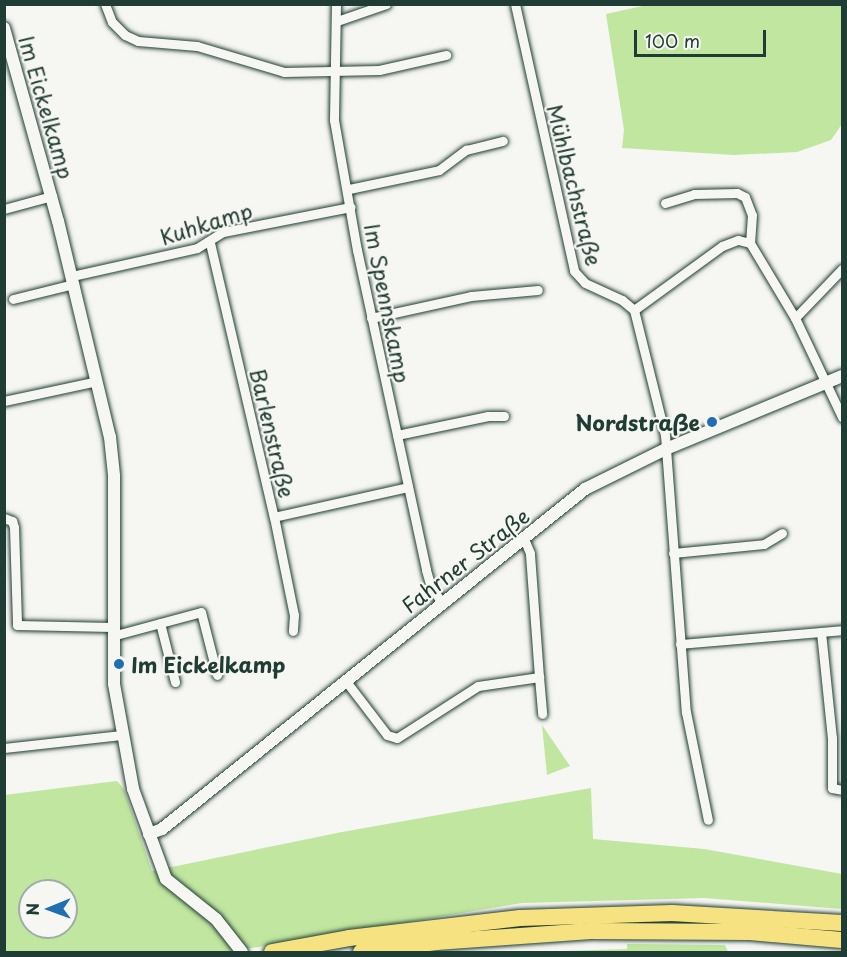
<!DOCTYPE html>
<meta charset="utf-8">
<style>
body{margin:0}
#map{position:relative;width:847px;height:957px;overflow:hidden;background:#f6f6f2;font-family:"Playpen Sans",sans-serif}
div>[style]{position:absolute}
.green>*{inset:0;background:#c0e6a0}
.roads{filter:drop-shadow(0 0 2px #1f3d34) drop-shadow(0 0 2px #1f3d34)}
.street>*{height:9px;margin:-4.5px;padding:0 4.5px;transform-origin:4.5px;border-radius:4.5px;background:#f6f6f2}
.secondary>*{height:12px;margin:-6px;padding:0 6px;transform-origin:6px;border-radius:6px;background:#f6f6f2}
.highway>*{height:16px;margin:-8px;padding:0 8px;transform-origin:8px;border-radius:8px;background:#f7e281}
.dots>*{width:16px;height:16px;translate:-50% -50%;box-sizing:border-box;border:3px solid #f6f6f2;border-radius:50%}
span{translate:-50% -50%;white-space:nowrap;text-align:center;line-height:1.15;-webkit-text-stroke:4.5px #f6f6f2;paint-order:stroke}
.street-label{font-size:21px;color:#1f3d34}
.poi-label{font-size:21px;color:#1f3d34;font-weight:700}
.right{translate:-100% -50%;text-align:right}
.left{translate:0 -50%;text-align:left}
.frame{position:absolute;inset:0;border:6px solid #1f3d34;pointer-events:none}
.north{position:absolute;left:18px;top:879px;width:60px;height:60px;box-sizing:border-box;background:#f6f6f2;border:2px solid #a0aca6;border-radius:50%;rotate:269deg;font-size:16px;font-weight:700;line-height:24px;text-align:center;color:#1f3d34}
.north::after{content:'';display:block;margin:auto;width:21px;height:27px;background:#1f6fb2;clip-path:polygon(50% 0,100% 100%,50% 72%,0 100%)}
.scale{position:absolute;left:634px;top:30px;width:132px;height:27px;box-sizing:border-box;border:3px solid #1f3d34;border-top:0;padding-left:8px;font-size:18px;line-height:21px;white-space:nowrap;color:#1f3d34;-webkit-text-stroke:4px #f6f6f2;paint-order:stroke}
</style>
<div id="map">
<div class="green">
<i style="clip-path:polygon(647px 5px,842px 5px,842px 124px,831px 140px,797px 152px,734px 155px,622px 148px,624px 130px,606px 14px)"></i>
<i style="clip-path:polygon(542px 725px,570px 766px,547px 775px)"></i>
<i style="clip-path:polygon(evenodd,117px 781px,124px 789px,152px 871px,342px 832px,591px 788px,593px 839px,704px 849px,842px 874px,842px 909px,704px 898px,522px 903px,228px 952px,5px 952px,4px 795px,117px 781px,30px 891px,66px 891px,66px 927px,30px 927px,30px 891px)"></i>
<i style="clip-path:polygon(627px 944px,725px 945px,728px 952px,529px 952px,627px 949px)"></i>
</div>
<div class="roads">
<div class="street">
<i style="left:105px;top:4px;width:19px;rotate:69deg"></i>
<i style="left:112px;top:22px;width:18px;rotate:45deg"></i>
<i style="left:125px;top:35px;width:14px;rotate:25deg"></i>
<i style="left:138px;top:41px;width:59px;rotate:4.8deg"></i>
<i style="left:197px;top:46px;width:91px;rotate:16.6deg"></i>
<i style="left:284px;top:72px;width:95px;rotate:-1.2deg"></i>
<i style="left:379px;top:70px;width:69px;rotate:-12.6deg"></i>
<i style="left:336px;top:4px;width:116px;rotate:91deg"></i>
<i style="left:334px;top:120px;width:132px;rotate:80deg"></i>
<i style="left:357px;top:250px;width:327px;rotate:77.8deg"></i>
<i style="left:426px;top:570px;width:18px;rotate:74deg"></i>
<i style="left:431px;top:587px;width:19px;rotate:55deg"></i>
<i style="left:515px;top:4px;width:273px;rotate:77.5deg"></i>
<i style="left:574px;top:271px;width:16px;rotate:47deg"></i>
<i style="left:585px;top:283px;width:41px;rotate:24.7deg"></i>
<i style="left:622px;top:300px;width:16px;rotate:40deg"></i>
<i style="left:634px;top:310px;width:129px;rotate:76.1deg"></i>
<i style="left:665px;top:435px;width:278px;rotate:85.7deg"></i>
<i style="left:686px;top:712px;width:110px;rotate:78.5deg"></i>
<i style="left:337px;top:21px;width:52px;rotate:-19.1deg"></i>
<i style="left:349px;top:189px;width:92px;rotate:-11.9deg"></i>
<i style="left:439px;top:170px;width:34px;rotate:-37deg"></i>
<i style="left:466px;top:150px;width:38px;rotate:-14deg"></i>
<i style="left:665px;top:203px;width:30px;rotate:-17deg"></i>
<i style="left:694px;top:194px;width:43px;rotate:-1.3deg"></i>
<i style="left:737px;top:193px;width:9px;rotate:27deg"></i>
<i style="left:745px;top:197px;width:19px;rotate:69deg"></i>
<i style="left:752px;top:215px;width:28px;rotate:94deg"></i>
<i style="left:4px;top:209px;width:50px;rotate:-15.2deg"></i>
<i style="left:210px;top:243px;width:281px;rotate:76.9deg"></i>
<i style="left:274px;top:517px;width:100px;rotate:78.5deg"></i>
<i style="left:294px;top:615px;width:16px;rotate:94deg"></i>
<i style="left:72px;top:276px;width:128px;rotate:-12.6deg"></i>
<i style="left:197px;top:248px;width:31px;rotate:-32deg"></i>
<i style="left:223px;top:232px;width:130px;rotate:-11.1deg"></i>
<i style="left:13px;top:299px;width:63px;rotate:-13.8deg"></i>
<i style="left:634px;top:310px;width:109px;rotate:-36deg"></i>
<i style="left:722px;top:246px;width:17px;rotate:-21deg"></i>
<i style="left:738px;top:240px;width:12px;rotate:14deg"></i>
<i style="left:750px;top:243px;width:87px;rotate:59deg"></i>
<i style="left:795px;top:318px;width:110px;rotate:64.6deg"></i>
<i style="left:371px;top:318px;width:102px;rotate:-12.4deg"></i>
<i style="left:471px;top:296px;width:67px;rotate:-5.1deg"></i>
<i style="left:795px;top:318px;width:68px;rotate:-46.2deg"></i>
<i style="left:4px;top:401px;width:95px;rotate:-12.1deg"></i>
<i style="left:397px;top:435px;width:93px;rotate:-11.8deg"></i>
<i style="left:488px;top:416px;width:16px"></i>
<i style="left:274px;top:517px;width:137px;rotate:-12.6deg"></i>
<i style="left:4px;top:518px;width:9px;rotate:21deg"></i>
<i style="left:12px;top:521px;width:6px;rotate:72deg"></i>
<i style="left:14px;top:527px;width:98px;rotate:88.2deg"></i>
<i style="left:17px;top:625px;width:95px;rotate:1.2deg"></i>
<i style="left:673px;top:553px;width:91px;rotate:-5.6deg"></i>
<i style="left:764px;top:544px;width:21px;rotate:-31deg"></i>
<i style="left:160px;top:623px;width:61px;rotate:75.7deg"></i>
<i style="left:821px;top:632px;width:107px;rotate:84.1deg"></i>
<i style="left:832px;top:738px;width:50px;rotate:90deg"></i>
<i style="left:832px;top:788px;width:10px;rotate:11deg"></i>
<i style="left:112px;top:636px;width:92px;rotate:-15.1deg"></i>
<i style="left:201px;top:612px;width:65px;rotate:75.7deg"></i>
<i style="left:680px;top:644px;width:163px;rotate:-4.9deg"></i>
<i style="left:539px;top:677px;width:37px;rotate:85deg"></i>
<i style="left:345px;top:680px;width:69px;rotate:52.6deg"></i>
<i style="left:387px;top:735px;width:10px;rotate:17deg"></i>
<i style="left:397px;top:738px;width:96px;rotate:-32.7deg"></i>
<i style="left:478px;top:686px;width:62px;rotate:-8.4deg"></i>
<i style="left:539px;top:677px;width:124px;rotate:-94.2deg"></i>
<i style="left:530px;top:553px;width:15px;rotate:-113deg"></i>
<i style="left:4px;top:748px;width:118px;rotate:-6.3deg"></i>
</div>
<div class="secondary">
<i style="left:4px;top:28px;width:200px;rotate:74.4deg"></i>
<i style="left:58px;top:221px;width:222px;rotate:76.5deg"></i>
<i style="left:110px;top:437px;width:39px;rotate:84deg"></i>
<i style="left:114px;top:476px;width:208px;rotate:90deg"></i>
<i style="left:114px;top:684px;width:107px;rotate:79.7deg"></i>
<i style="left:133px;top:789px;width:96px;rotate:69.9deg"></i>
<i style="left:166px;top:879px;width:64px;rotate:38.7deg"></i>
<i style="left:216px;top:919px;width:42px;rotate:51.8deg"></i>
<i style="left:149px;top:834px;width:14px;rotate:-21deg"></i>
<i style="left:162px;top:829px;width:543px;rotate:-38.79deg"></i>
<i style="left:585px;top:489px;width:90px;rotate:-26.3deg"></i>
<i style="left:666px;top:449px;width:191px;rotate:-22.5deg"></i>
</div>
<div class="highway">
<i style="left:272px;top:952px;width:78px;rotate:-10.3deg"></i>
<i style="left:349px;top:938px;width:172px;rotate:-6.7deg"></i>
<i style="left:520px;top:918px;width:152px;rotate:-1.9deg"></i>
<i style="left:672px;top:913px;width:170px;rotate:3.4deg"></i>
<i style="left:361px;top:952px;width:76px;rotate:-7.6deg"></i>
<i style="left:436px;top:942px;width:155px;rotate:-4.1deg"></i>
<i style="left:591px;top:931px;width:159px;rotate:0.4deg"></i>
<i style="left:750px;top:932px;width:92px;rotate:5deg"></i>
</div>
</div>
<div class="dots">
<i style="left:712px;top:422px;background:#1f6fb2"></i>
<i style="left:119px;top:664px;background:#1f6fb2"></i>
</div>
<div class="street-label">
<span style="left:47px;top:107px;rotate:74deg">Im Eickelkamp</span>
<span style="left:575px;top:185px;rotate:76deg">Mühlbachstraße</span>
<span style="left:206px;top:223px;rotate:-17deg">Kuhkamp</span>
<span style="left:388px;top:303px;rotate:79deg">Im Spennskamp</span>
<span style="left:273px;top:433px;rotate:77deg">Barlenstraße</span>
<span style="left:465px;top:560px;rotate:-38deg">Fahrner Straße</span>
</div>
<div class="poi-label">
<span class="right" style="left:700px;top:422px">Nordstraße</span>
<span class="left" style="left:131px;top:664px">Im Eickelkamp</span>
</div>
<div class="frame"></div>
<div class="north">N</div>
<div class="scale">100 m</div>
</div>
